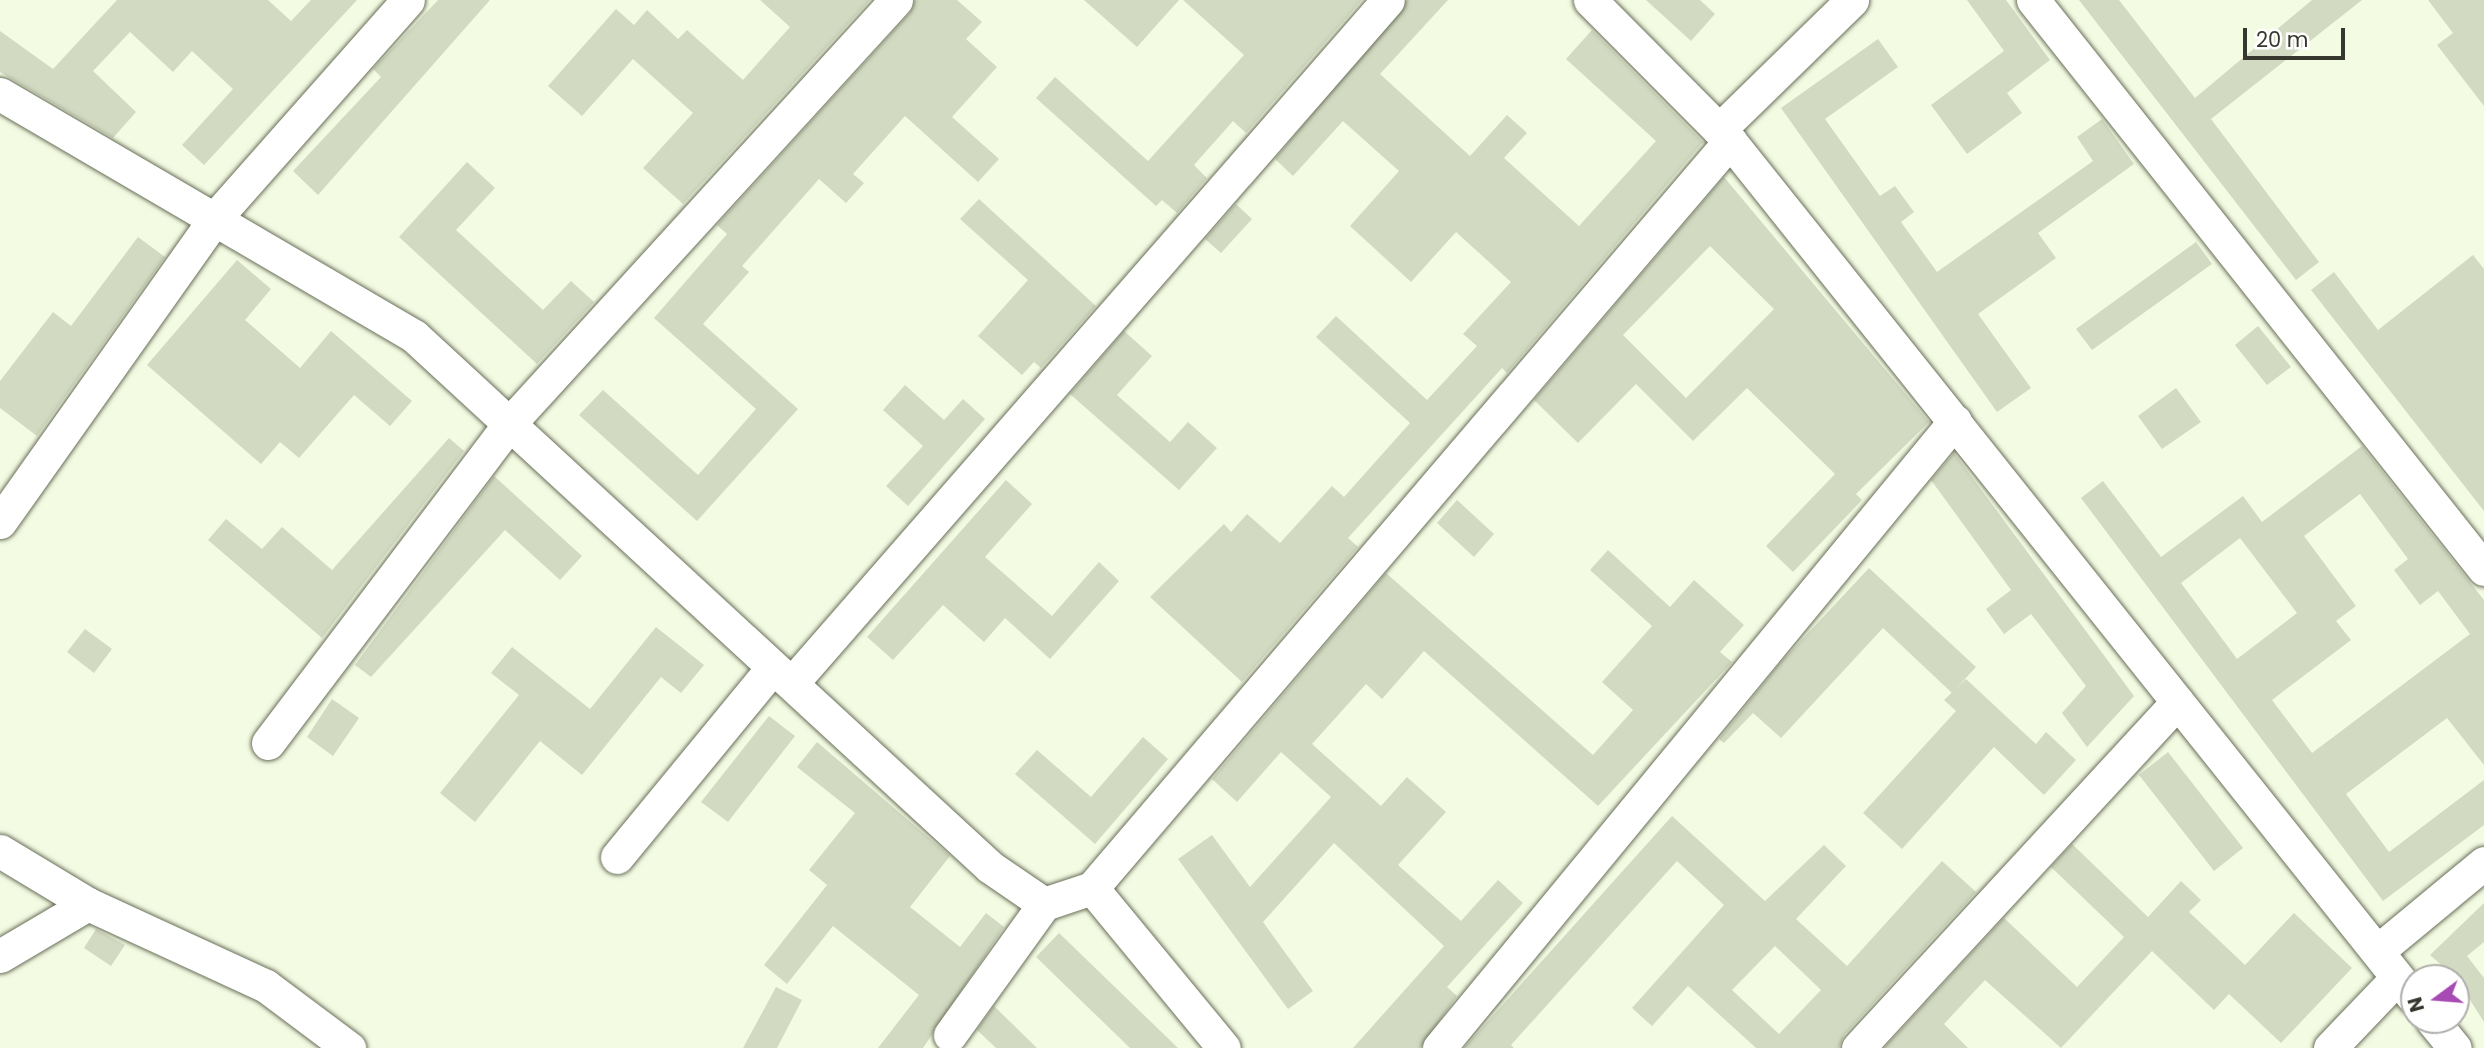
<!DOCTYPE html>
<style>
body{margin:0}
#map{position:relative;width:2484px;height:1048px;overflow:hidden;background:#f4fbe3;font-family:Poppins,sans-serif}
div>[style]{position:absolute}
.building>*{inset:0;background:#d3dac2}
.roads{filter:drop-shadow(0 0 2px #696f59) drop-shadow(0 0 2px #696f59)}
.minor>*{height:33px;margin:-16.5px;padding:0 16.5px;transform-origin:16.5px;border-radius:16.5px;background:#fff}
span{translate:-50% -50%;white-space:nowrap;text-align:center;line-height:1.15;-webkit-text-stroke:7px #fff;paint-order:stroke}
.north{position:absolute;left:2400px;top:964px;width:70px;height:70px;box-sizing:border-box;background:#fff;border:2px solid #afafac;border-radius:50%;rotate:254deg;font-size:19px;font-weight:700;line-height:28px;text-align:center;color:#36382f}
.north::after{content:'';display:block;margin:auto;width:24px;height:32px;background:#a74ab4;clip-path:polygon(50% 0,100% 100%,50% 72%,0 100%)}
.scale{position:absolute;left:2243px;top:28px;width:102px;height:32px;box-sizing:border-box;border:4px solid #36382f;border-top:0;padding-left:9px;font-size:21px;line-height:24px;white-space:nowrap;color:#36382f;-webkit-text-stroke:5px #fff;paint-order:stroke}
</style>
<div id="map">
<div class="building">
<i style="clip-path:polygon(117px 0,268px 0,291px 21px,311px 0,357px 0,204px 165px,182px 145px,233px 89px,192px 51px,173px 72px,130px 32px,93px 71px,136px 112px,113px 138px,0 72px,0 31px,53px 69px)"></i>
<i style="clip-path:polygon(438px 0,490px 0,318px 195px,293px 171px,381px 77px,373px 69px)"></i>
<i style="clip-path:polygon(760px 0,870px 0,683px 204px,643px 168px,693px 113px,633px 59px,582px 116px,548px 86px,616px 9px,634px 25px,647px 10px,678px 39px,687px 30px,743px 80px,790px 27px)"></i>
<i style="clip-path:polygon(915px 0,957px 0,982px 22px,966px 39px,997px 67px,952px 117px,999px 159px,978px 182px,905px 116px,853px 174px,864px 183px,846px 203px,819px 179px,742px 266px,749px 272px,703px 324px,798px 409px,697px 521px,579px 415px,603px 390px,698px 475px,756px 409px,654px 318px,727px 234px,717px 225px,910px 13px)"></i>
<i style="clip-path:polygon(1084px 0,1179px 0,1137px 47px)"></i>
<i style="clip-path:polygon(1183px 0,1362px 0,1246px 133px,1233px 121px,1194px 165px,1207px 178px,1177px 213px,1162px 200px,1156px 206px,1036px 98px,1055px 77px,1148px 161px,1244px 55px)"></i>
<i style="clip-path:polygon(1407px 0,1448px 0,1380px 74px,1470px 156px,1507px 115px,1527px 133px,1504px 158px,1579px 226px,1656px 141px,1566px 59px,1592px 30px,1703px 142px,1507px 373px,1502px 368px,1348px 538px,1358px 547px,1242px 682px,1150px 597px,1224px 524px,1231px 532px,1247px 514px,1280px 543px,1332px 486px,1344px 497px,1410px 423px,1316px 337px,1336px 316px,1427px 400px,1477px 346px,1463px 334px,1511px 282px,1456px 232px,1411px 282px,1350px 226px,1399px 171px,1343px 121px,1293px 176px,1275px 159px)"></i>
<i style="clip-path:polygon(1646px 0,1700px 0,1715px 14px,1691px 41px)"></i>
<i style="clip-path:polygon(1967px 0,2006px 0,2050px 60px,2007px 93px,2022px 113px,1967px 154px,1931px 105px,2004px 51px)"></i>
<i style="clip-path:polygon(2079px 0,2119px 0,2195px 98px,2312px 0,2362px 0,2211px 119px,2319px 262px,2296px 280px)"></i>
<i style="clip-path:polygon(2428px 0,2484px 0,2484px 106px,2437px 45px,2453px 33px)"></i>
<i style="clip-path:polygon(1878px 39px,1898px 67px,1825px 119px,1880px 196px,1895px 186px,1914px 212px,1901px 222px,1937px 272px,2093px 161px,2077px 137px,2102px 119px,2134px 164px,2038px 233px,2056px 258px,1978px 314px,2031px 388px,1997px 412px,1781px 108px)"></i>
<i style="clip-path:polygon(467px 162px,495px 188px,456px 230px,543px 310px,571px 281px,594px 302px,537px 364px,399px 237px)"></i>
<i style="clip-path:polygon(evenodd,1724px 177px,1929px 422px,1856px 494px,1862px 500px,1793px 572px,1766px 546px,1835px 474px,1747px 388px,1693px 441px,1636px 384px,1578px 443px,1534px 400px,1724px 177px,1710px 246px,1774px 309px,1686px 398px,1623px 335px,1710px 246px)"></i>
<i style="clip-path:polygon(979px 199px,1096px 306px,1041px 368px,1034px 362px,1022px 375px,978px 336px,1028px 280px,960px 219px)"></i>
<i style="clip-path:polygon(1236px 204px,1252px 219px,1221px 253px,1205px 239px)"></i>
<i style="clip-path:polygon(138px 237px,165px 257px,37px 436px,0 408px,0 381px,53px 312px,71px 326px)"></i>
<i style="clip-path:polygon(2196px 242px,2212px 264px,2092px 350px,2076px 329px)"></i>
<i style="clip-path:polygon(2473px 255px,2484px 269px,2484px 511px,2311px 290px,2334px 272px,2378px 330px)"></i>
<i style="clip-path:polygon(237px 260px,271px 289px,245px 320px,300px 368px,331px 331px,412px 401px,390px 426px,354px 395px,299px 458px,280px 442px,261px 464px,147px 365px)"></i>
<i style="clip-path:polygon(2258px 326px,2291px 367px,2267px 385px,2235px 345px)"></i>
<i style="clip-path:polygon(1124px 331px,1152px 356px,1117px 395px,1170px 442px,1188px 422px,1217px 448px,1179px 490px,1070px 394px)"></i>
<i style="clip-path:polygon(905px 385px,944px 420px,963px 399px,985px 419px,908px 506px,886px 486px,923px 446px,883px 410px)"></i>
<i style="clip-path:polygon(2176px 388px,2201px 422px,2162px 449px,2138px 416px)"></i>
<i style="clip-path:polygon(449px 438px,464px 451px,322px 638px,208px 540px,226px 519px,262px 549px,282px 527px,332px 570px)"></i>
<i style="clip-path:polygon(evenodd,2362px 446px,2484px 600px,2484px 765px,2447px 718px,2346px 794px,2389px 852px,2484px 780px,2484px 825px,2383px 901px,2081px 498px,2103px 481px,2161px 557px,2243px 496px,2262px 522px,2362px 446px,2360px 494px,2408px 559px,2394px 570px,2420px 605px,2438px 591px,2470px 634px,2312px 753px,2272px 700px,2351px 640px,2336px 621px,2356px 606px,2304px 536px,2360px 494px,2362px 446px,2240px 538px,2297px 613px,2237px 659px,2181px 583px,2240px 538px)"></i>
<i style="clip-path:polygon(1954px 453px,2134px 696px,2087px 747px,2062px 713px,2086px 686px,2031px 614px,2004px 634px,1986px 609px,2011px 590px,1931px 480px)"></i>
<i style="clip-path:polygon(494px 476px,582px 556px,560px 580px,505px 530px,371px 677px,355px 665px)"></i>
<i style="clip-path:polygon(1006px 480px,1032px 504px,985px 557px,1052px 616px,1099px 562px,1119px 581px,1050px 659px,1005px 618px,984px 642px,943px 605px,893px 660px,867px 637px)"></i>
<i style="clip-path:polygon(1457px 500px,1494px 534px,1474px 557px,1437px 523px)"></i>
<i style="clip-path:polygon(1608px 550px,1670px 607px,1694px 580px,1744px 625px,1720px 652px,1732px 662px,1598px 806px,1424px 651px,1382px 699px,1366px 684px,1312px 744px,1381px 806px,1407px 777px,1446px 812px,1398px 865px,1461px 921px,1498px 880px,1523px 903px,1447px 987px,1457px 996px,1420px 1048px,1353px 1048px,1444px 946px,1334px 843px,1263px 922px,1313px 991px,1288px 1009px,1178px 859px,1212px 835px,1250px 887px,1331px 797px,1281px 752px,1237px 802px,1212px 779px,1386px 573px,1593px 755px,1633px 710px,1602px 682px,1652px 626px,1590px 570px)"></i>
<i style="clip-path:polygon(1869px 568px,1976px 667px,1952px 693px,1883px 628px,1781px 738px,1753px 713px,1724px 743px,1719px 739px,1781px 662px)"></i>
<i style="clip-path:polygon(656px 627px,704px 665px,681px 693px,661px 677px,582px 775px,540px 741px,475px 822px,440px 793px,519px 695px,491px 673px,512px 647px,590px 709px)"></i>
<i style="clip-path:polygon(85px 629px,112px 649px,94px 673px,67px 652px)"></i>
<i style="clip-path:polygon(1966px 679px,2036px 744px,2046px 732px,2076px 760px,2044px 795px,1994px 747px,1902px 849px,1863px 813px,1956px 711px,1944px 700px)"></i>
<i style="clip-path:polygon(332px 699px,359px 718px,333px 756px,307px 737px)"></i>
<i style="clip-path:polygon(769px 716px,795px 736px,728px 822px,701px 802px)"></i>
<i style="clip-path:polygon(1143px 737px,1168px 759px,1095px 844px,1015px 774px,1037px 750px,1091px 797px)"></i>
<i style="clip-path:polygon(817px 742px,950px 856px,910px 907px,960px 947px,986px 913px,1004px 927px,923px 1048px,878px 1048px,919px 995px,833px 926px,787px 984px,764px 965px,827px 885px,809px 870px,855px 813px,797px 767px)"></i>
<i style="clip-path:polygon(2168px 752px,2243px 848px,2214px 871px,2139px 775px)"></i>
<i style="clip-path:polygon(evenodd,1672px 816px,1765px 901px,1824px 845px,1846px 866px,1796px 919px,1847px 966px,1942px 861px,1976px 892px,1844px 1035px,1839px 1048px,1756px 1048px,1688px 986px,1652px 1026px,1632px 1008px,1724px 905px,1677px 861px,1511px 1045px,1514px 1048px,1464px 1048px,1672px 816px,1775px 946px,1821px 990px,1779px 1034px,1732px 990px,1775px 946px)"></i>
<i style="clip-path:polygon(2072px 844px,2148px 917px,2181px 881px,2201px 900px,2189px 912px,2245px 965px,2294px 913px,2352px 968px,2281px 1043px,2229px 994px,2214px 1010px,2152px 951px,2061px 1048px,1985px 980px,1944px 1024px,1968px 1048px,1884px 1048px,2004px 918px,2077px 987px,2124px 937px,2051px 867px)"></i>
<i style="clip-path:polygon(2484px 903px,2484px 942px,2467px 956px,2484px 978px,2484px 1022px,2456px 978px,2430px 955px)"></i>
<i style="clip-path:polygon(96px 929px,125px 945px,111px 966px,84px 948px)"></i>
<i style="clip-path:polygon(1059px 933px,1178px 1048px,1130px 1048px,1036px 957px)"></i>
<i style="clip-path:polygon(776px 987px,802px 1000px,777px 1048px,743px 1048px)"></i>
<i style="clip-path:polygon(994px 1006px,1037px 1048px,996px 1048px,977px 1030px)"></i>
</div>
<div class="roads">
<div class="minor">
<i style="left:1590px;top:0;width:199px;rotate:45.2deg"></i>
<i style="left:1730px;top:141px;width:1096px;rotate:51.41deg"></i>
<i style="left:2033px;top:0;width:726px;rotate:51.6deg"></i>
<i style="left:0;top:94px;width:480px;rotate:30.3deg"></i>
<i style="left:414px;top:336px;width:783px;rotate:42.67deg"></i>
<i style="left:990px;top:867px;width:65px;rotate:34.4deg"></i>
<i style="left:1044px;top:904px;width:51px;rotate:-18.4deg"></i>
<i style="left:1092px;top:888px;width:207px;rotate:50.5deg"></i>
<i style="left:1719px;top:130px;width:186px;rotate:-44.3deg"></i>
<i style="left:0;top:522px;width:375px;rotate:-54.7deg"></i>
<i style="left:217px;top:216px;width:288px;rotate:-48.5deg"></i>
<i style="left:792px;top:683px;width:906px;rotate:-48.89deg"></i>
<i style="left:268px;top:743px;width:400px;rotate:-52.9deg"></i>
<i style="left:509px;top:424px;width:574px;rotate:-47.61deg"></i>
<i style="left:0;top:851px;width:103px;rotate:31.1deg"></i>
<i style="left:88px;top:904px;width:196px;rotate:24.7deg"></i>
<i style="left:266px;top:986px;width:104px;rotate:36.8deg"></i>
<i style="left:617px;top:857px;width:244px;rotate:-50.6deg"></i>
<i style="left:1092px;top:888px;width:982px;rotate:-49.5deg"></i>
<i style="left:2380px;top:949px;width:135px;rotate:-39.6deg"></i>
<i style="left:0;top:956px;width:102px;rotate:-30.6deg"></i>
<i style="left:2432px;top:1020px;width:36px;rotate:51deg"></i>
<i style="left:950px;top:1035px;width:161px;rotate:-54.3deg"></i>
<i style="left:1439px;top:1048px;width:812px;rotate:-50.55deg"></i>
<i style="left:1858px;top:1048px;width:471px;rotate:-47.3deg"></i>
<i style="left:2330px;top:1048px;width:97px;rotate:-46.3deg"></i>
</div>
</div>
<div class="north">N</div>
<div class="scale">20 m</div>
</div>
